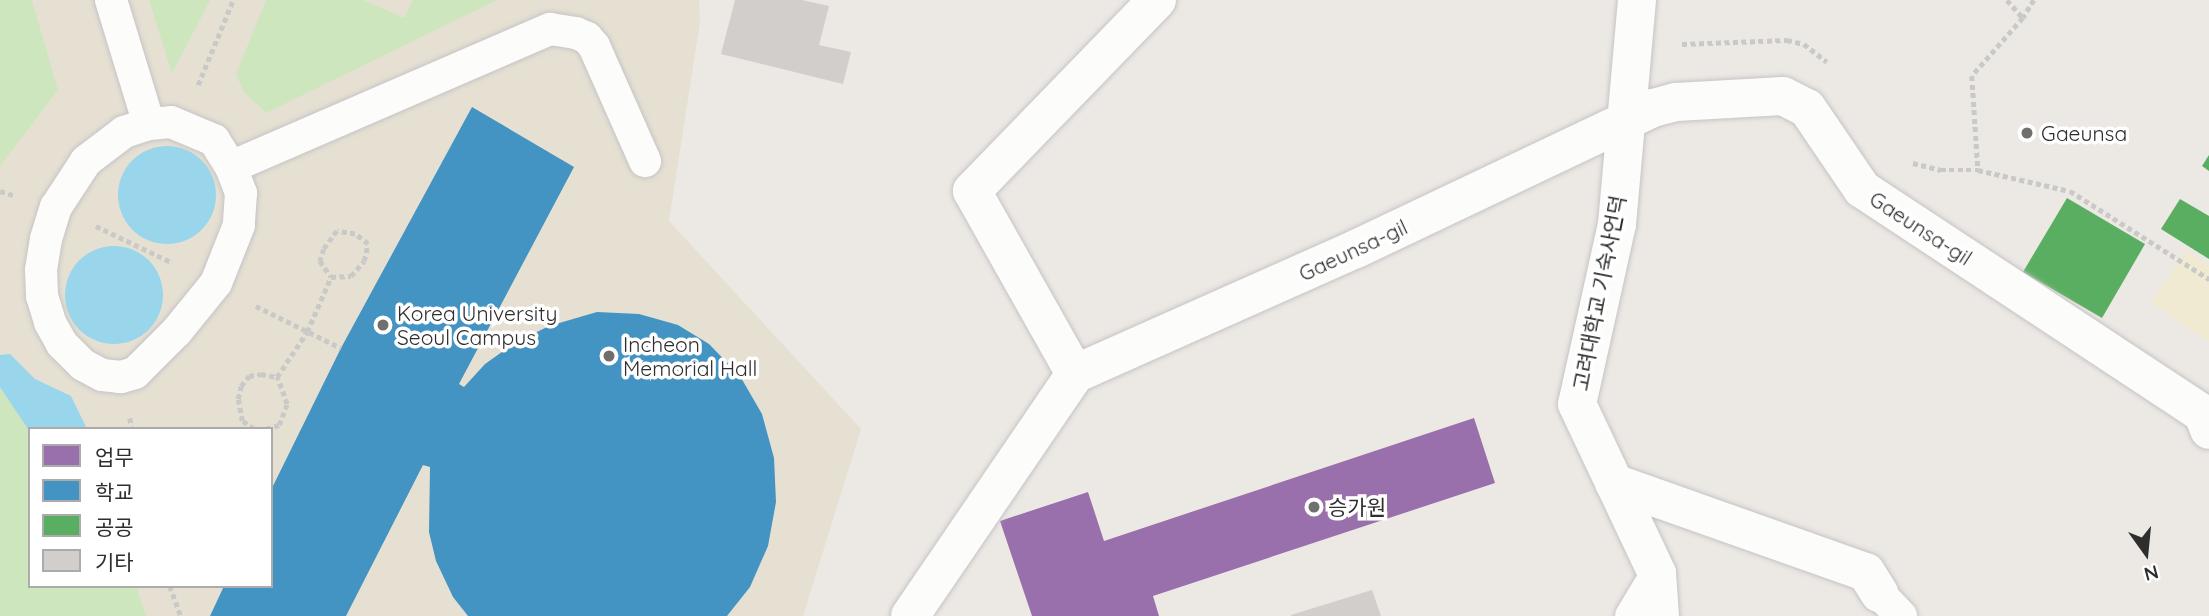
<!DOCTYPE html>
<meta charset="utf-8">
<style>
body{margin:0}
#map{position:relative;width:2209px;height:616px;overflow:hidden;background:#ece8e4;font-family:Quicksand,"Noto Sans KR",sans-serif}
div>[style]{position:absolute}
.education>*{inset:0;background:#e6e0d3}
.green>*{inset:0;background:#cee6be}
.sand>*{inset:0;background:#f0ead3}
.water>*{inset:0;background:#99d6ec}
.round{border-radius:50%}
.offices>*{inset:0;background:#9970ab}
.schools>*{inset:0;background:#4393c3}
.public>*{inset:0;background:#5aae61}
.building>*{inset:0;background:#d1cecb}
.path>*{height:4.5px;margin-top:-2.25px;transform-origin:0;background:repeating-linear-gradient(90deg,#c9c9c8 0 5px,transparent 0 8.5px)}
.roads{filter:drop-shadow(0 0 2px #c5c4c5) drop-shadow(0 0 2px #c5c4c5)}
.lane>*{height:32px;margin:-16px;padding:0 16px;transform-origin:16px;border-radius:16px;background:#fcfcfb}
.street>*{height:38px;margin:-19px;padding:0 19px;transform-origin:19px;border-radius:19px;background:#fcfcfb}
.dots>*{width:19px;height:19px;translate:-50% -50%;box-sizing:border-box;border:4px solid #fff;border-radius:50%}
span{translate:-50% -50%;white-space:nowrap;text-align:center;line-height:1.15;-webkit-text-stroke:7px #fff;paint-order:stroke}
.poi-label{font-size:21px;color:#2e2e2e}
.left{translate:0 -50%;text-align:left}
.street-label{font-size:21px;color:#2e2e2e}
.legend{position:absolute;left:28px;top:427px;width:245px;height:161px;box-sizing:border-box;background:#fff;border:2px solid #ababab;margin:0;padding:9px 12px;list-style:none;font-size:21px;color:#2e2e2e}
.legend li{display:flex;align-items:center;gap:14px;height:35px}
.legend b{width:35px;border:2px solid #ababab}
.north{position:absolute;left:2111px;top:518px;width:70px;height:70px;-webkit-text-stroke:5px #fff;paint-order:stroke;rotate:165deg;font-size:19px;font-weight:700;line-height:28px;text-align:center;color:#2e2e2e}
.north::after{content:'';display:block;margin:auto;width:24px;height:32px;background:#2e2e2e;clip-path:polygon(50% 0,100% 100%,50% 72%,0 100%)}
</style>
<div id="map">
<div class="education">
<i style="clip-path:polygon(evenodd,0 0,699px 0,700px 22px,669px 221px,861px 429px,803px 616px,0 616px,0 0,30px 429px,271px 429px,271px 586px,30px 586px,30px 429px)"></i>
</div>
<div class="green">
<i style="clip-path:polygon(0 0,32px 0,58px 90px,0 166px)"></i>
<i style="clip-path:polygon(149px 0,210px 0,172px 74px)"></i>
<i style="clip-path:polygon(266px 0,363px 0,404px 18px,413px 0,497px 0,266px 113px,243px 91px,236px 74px)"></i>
<i style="clip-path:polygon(0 387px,30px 432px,30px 586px,136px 586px,146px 616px,0 616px)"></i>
</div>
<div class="sand">
<i style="clip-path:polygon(2186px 250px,2209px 265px,2209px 342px,2151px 303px)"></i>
</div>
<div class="water">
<i class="round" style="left:118px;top:146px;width:98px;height:98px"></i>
<i class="round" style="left:65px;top:246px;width:98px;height:98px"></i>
<i style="clip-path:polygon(10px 354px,35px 379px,71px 396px,87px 429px,30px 429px,30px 432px,0 387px,0 355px)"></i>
</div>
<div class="offices">
<i style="clip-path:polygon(1474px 418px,1495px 483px,1153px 596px,1159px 616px,1032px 616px,1000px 521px,1088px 492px,1104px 541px)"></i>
</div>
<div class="schools">
<i style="clip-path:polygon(472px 107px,574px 167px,459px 384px,464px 387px,485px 364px,513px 344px,549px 326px,597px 312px,639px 314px,678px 325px,709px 344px,740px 376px,762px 414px,774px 458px,776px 502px,768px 546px,750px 587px,727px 616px,468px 616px,453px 597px,436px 561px,429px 532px,430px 467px,423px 465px,346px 616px,210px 616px,224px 586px,271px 586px,271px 490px,341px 348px)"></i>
</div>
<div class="public">
<i style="clip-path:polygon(2209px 155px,2209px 171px,2202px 166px)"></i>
<i style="clip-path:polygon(2067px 198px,2145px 244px,2102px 318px,2023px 272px)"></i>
<i style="clip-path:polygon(2180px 199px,2209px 216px,2209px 259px,2161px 229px)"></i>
</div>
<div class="building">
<i style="clip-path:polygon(735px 0,802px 0,829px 6px,819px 45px,851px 52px,843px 84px,721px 54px)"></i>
<i style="clip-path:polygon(1372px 590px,1381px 616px,1291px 616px,1291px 615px)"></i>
</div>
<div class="path">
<i style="left:2007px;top:0;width:24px;rotate:48deg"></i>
<i style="left:2034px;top:0;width:21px;rotate:121deg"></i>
<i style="left:2023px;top:18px;width:77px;rotate:131.3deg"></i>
<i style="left:1972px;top:76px;width:94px;rotate:86.3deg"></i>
<i style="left:1978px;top:170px;width:94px;rotate:12.9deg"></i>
<i style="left:2070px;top:191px;width:165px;rotate:32.3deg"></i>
<i style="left:1682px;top:44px;width:105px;rotate:-2.2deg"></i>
<i style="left:1787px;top:40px;width:17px;rotate:13deg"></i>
<i style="left:1804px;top:44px;width:29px;rotate:38deg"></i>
<i style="left:198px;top:85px;width:92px;rotate:-67.6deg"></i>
<i style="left:1913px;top:163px;width:29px;rotate:14deg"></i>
<i style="left:1941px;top:170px;width:37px"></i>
<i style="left:0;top:191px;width:14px;rotate:17deg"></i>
<i style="left:96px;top:226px;width:85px;rotate:25.7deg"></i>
<i style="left:256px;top:306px;width:95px;rotate:26.3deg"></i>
<i style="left:277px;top:377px;width:54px;rotate:-56.3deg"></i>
<i style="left:307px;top:332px;width:60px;rotate:-66.4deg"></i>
<i style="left:331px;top:277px;width:20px;rotate:-3deg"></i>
<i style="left:351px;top:276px;width:20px;rotate:-49deg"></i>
<i style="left:364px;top:261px;width:17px;rotate:-77deg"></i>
<i style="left:368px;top:244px;width:16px;rotate:-142deg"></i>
<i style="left:355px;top:234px;width:18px;rotate:-171deg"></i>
<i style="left:337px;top:231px;width:22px;rotate:126deg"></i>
<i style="left:324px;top:249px;width:13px;rotate:108deg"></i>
<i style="left:320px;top:261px;width:19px;rotate:55deg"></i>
<i style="left:130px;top:418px;width:11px;rotate:80deg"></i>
<i style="left:254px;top:429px;width:14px;rotate:-146deg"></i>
<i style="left:242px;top:421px;width:22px;rotate:-100deg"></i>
<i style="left:238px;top:399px;width:13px;rotate:-77deg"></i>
<i style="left:241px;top:386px;width:13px;rotate:-51deg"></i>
<i style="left:249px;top:376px;width:12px;rotate:-9deg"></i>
<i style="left:261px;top:374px;width:16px;rotate:11deg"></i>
<i style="left:266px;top:429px;width:14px;rotate:-17deg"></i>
<i style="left:279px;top:425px;width:22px;rotate:-69deg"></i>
<i style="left:287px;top:404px;width:29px;rotate:-110deg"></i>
<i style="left:170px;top:586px;width:32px;rotate:70deg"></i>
</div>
<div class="roads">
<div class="lane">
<i style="left:111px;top:0;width:130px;rotate:73deg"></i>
<i style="left:171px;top:122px;width:47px;rotate:22.7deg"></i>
<i style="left:214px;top:140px;width:32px;rotate:58deg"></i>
<i style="left:231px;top:167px;width:28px;rotate:69deg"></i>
<i style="left:241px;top:193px;width:32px;rotate:94deg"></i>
<i style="left:239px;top:225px;width:62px;rotate:111.6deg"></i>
<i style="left:216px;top:283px;width:62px;rotate:129.1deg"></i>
<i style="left:177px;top:331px;width:59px;rotate:135deg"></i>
<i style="left:135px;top:373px;width:15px;rotate:164deg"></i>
<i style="left:121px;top:377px;width:19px;rotate:-174deg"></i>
<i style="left:102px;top:375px;width:21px;rotate:-152deg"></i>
<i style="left:83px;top:365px;width:30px;rotate:-135deg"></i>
<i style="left:62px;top:344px;width:25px;rotate:-119deg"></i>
<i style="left:50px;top:322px;width:27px;rotate:-107deg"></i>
<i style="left:42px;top:296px;width:26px;rotate:-92deg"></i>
<i style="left:41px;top:270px;width:31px;rotate:-81deg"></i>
<i style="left:46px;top:239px;width:34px;rotate:-73deg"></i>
<i style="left:56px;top:207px;width:55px;rotate:-56.9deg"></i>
<i style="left:86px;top:161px;width:48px;rotate:-37.3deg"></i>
<i style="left:124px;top:132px;width:26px;rotate:-18deg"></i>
<i style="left:149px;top:124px;width:22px;rotate:-5deg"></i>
<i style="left:231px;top:167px;width:348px;rotate:-23.4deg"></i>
<i style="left:550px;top:29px;width:26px;rotate:9deg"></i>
<i style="left:576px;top:33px;width:12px;rotate:24deg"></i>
<i style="left:587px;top:38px;width:11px;rotate:49deg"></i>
<i style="left:594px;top:46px;width:126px;rotate:66.1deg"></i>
<i style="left:1879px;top:593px;width:32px;rotate:46deg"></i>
<i style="left:1631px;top:616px;width:50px;rotate:-58.8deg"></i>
</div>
<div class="street">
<i style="left:1157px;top:0;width:266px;rotate:134.1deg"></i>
<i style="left:972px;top:191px;width:210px;rotate:60.6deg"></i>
<i style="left:1075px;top:374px;width:308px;rotate:-24deg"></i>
<i style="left:1356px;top:249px;width:329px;rotate:-25.4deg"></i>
<i style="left:1653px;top:108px;width:24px;rotate:-15deg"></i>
<i style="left:1676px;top:102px;width:107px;rotate:-3.2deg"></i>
<i style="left:1783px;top:96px;width:27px;rotate:27deg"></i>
<i style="left:1807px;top:108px;width:98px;rotate:55.8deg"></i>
<i style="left:1862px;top:189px;width:409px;rotate:33.4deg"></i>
<i style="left:2203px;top:414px;width:17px;rotate:69deg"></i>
<i style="left:1637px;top:0;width:225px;rotate:95.1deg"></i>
<i style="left:1617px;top:224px;width:184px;rotate:102.5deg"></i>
<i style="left:1577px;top:404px;width:187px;rotate:64.7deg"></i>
<i style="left:1657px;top:573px;width:43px;rotate:86deg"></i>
<i style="left:1614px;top:483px;width:267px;rotate:19.5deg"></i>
<i style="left:1866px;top:572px;width:25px;rotate:58deg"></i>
<i style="left:910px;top:616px;width:293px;rotate:-55.7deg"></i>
</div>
</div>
<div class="dots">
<i style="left:2027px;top:133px;background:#706f6e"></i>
<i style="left:383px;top:325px;background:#706f6e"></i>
<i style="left:609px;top:356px;background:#706f6e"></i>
<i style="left:1314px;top:507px;background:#706f6e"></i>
</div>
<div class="poi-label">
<span class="left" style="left:2041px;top:133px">Gaeunsa</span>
<span class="left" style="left:397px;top:325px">Korea University<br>Seoul Campus</span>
<span class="left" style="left:623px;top:356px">Incheon<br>Memorial Hall</span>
<span class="left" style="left:1328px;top:507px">승가원</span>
</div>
<div class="street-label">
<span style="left:1921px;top:228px;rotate:33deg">Gaeunsa-gil</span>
<span style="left:1353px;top:250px;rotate:-25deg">Gaeunsa-gil</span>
<span style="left:1599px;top:293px;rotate:-79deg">고려대학교 기숙사언덕</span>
</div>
<ul class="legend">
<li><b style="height:19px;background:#9970ab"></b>업무</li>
<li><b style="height:19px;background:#4393c3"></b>학교</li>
<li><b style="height:19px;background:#5aae61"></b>공공</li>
<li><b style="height:19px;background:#d1cecb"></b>기타</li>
</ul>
<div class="north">N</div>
</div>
